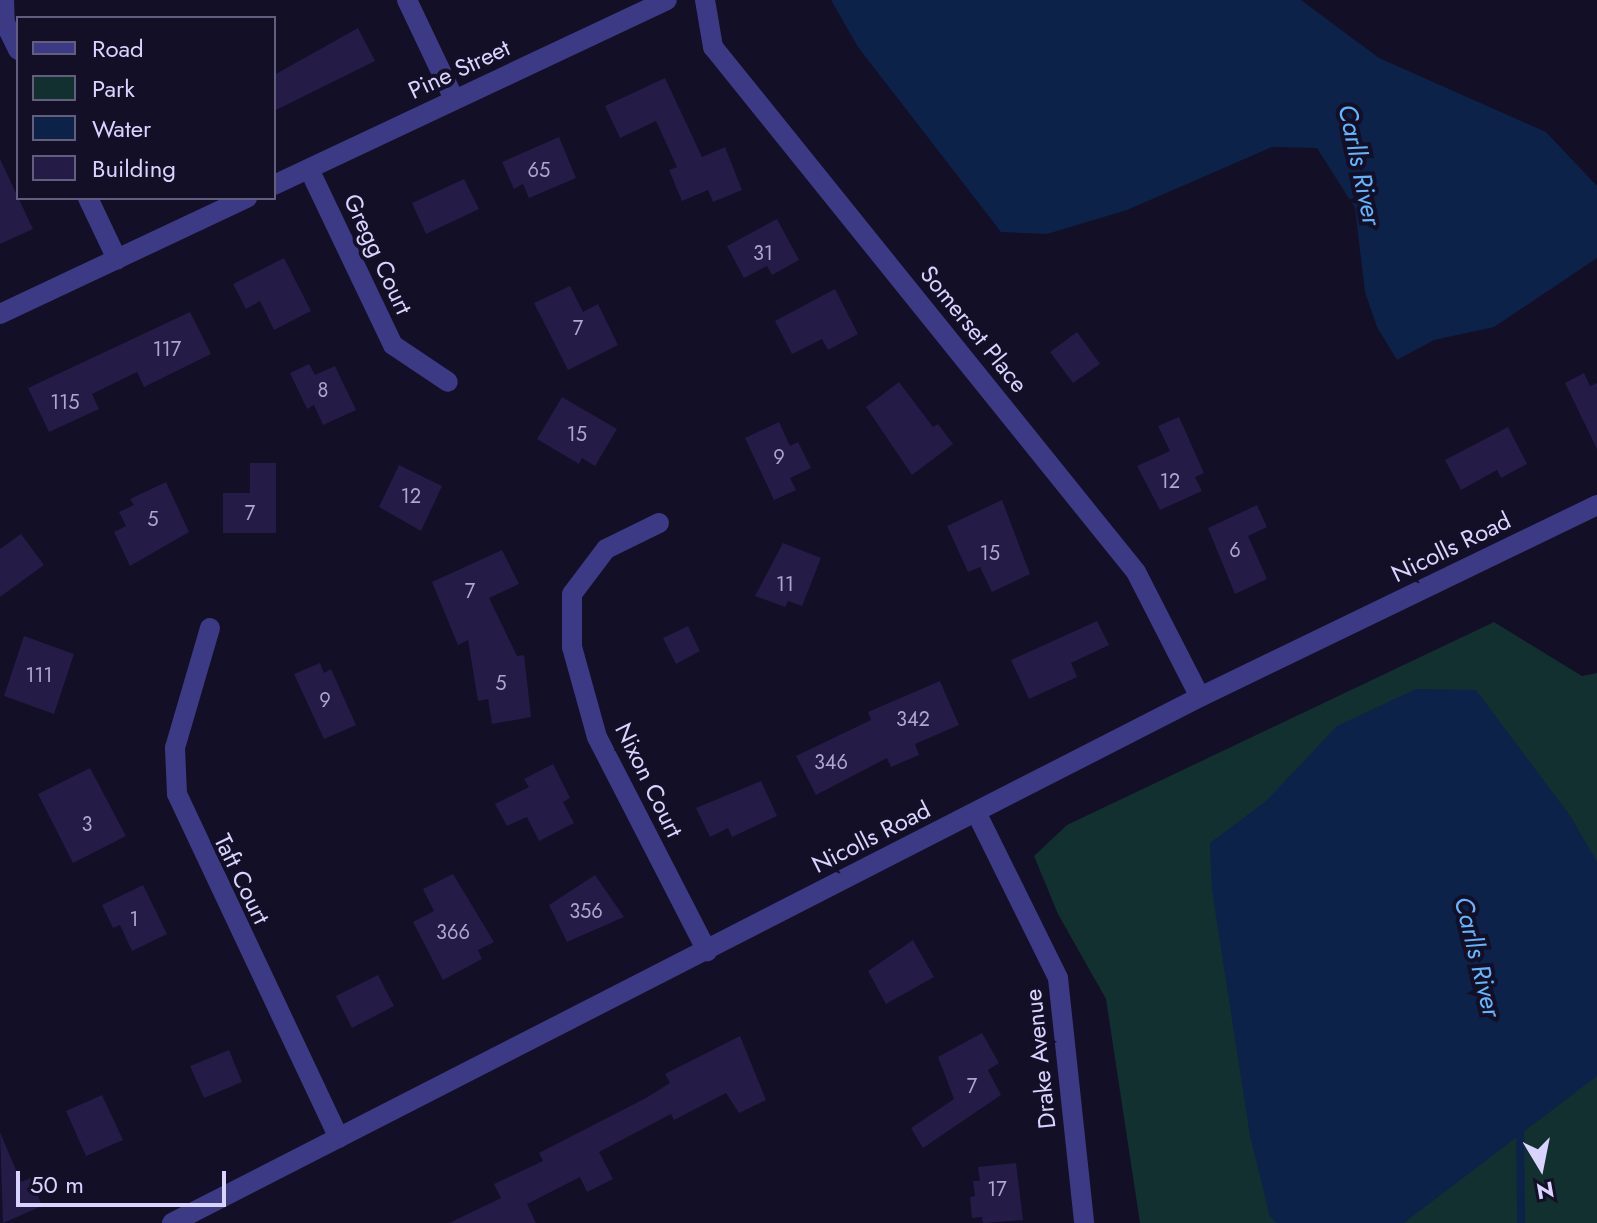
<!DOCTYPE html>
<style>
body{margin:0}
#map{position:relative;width:1597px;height:1223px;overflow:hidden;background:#130f26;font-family:Jost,sans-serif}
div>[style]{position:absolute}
.green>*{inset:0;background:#12302f}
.water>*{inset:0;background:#0c2248}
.stream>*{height:8px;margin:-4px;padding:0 4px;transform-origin:4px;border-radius:4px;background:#0c2248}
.building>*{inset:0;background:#241b47}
.minor>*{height:20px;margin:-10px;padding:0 10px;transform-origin:10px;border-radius:10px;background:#3d3a85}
span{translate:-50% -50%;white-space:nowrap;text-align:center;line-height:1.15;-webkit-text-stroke:8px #130f26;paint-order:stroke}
.number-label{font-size:20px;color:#aca6d1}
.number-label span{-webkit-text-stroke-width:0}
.street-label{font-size:24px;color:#d9d4ff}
.water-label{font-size:26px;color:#62b6ff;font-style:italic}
.legend{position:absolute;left:16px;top:16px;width:260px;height:184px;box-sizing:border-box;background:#130f26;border:2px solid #625e7d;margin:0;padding:10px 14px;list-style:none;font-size:24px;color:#d9d4ff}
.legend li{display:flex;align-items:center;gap:16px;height:40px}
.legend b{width:40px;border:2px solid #625e7d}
.north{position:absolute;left:1501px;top:1127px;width:80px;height:80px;-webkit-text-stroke:6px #130f26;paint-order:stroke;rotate:170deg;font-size:22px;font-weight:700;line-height:32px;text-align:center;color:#d9d4ff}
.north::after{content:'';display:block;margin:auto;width:28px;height:36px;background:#d9d4ff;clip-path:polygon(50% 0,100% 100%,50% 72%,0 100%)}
.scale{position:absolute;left:16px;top:1171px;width:210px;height:36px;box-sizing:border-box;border:4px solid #d9d4ff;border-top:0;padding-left:10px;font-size:24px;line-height:28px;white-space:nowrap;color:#d9d4ff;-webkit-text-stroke:6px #130f26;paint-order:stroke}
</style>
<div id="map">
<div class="green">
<i style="clip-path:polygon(1494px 622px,1582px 676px,1597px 673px,1597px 1223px,1140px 1223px,1106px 999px,1058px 914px,1034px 856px,1067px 825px)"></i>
</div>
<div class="water">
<i style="clip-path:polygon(831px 0,1301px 0,1379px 58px,1546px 132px,1597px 186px,1597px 258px,1494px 327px,1434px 340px,1397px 360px,1377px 327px,1365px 292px,1355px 208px,1317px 148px,1272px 147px,1127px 210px,1047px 234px,1001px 232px,858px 47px)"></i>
<i style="clip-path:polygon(1416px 689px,1476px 690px,1571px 817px,1597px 862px,1597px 1076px,1404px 1223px,1277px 1223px,1270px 1217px,1250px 1136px,1212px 890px,1210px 843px,1266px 801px,1337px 726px)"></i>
</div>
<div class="stream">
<i style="left:1520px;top:1120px;width:103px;rotate:89.4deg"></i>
</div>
<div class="building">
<i style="clip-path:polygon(358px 28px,375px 61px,274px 111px,274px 75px)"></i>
<i style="clip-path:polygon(665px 78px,702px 157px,725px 147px,742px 190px,713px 202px,708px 190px,682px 201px,669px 170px,677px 167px,656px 121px,620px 138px,605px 106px)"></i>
<i style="clip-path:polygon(559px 137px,576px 178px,529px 198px,523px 184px,514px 189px,502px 162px)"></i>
<i style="clip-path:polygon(0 159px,33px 229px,0 244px)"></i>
<i style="clip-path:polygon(464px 179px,479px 209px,426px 234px,412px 203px)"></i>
<i style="clip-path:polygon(777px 219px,799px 260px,772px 275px,767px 266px,744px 278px,727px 246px)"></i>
<i style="clip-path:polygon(284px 258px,311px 311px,274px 330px,260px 301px,246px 309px,233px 284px)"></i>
<i style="clip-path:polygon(570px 286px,583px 312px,598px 304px,618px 345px,568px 370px,534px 303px)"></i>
<i style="clip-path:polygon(835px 289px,858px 334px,828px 350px,822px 339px,792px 354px,775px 321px)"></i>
<i style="clip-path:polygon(190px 312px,211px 354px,144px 387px,137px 372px,92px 394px,99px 409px,49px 432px,28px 388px)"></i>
<i style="clip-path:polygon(1077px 332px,1100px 364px,1073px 383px,1050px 352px)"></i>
<i style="clip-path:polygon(309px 364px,315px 375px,335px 366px,356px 410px,323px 425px,314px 405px,307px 409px,290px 373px)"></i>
<i style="clip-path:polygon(1584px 373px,1590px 386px,1597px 383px,1597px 449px,1565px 383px)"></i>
<i style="clip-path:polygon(899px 382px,933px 427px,938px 424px,953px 444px,912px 475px,866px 407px)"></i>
<i style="clip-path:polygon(562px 397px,617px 429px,595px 466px,582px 458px,579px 464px,537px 439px)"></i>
<i style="clip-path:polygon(1179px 417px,1204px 473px,1195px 477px,1202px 491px,1160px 510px,1137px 466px,1170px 451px,1158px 426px)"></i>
<i style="clip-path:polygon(779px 422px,790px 446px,798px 442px,811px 468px,790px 478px,796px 490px,774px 500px,745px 438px)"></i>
<i style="clip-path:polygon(1508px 427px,1527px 464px,1501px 478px,1497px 470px,1461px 490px,1445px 460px)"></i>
<i style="clip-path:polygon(250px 463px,276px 463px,276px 533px,223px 533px,223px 493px,250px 493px)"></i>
<i style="clip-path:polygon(399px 465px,442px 486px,421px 531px,379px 507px)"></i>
<i style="clip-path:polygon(166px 482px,189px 532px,130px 566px,114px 532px,126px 526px,119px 512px,134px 505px,130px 499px)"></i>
<i style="clip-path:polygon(1002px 500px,1030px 574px,992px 592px,980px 567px,968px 572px,947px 526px)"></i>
<i style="clip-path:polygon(1257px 505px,1267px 527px,1248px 536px,1267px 579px,1235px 594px,1208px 528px)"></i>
<i style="clip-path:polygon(21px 534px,44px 565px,0 597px,0 549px)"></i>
<i style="clip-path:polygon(783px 543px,821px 558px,802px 606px,788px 601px,785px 607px,755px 596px)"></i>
<i style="clip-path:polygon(502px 550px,519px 584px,489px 598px,517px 656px,524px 655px,531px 717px,492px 724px,488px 699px,478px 701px,468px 640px,458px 645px,432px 582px)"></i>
<i style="clip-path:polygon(1097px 621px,1109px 645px,1071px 663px,1077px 677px,1029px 699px,1011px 660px)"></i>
<i style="clip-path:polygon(688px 626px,700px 651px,676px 664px,663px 638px)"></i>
<i style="clip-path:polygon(24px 636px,74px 654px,54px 714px,4px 696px)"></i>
<i style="clip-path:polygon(320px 663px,324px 673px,331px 669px,356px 725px,324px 739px,294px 674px)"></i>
<i style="clip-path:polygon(940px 681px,959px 725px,915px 744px,919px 755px,891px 767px,887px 758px,816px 795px,796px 756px,871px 720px,868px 712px)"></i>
<i style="clip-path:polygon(553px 764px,570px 798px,563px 802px,574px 823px,539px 841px,527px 817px,507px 826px,495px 804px,529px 787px,524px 779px)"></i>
<i style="clip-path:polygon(90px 768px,126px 836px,73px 863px,38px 794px)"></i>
<i style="clip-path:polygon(761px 781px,777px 816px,732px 837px,728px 828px,710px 837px,696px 808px)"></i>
<i style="clip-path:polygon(453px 874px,494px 942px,478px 950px,482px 959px,443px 980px,413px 922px,434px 911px,423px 889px)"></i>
<i style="clip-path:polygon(595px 875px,624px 917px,567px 942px,549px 905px)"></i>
<i style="clip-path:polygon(143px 885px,167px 934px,132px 951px,120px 925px,113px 928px,102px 905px)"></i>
<i style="clip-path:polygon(913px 940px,934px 977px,886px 1004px,868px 971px)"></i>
<i style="clip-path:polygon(378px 975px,394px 1006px,352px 1028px,336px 996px)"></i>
<i style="clip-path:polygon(982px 1033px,999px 1063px,988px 1070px,1001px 1095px,923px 1148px,911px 1128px,954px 1099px,938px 1057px)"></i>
<i style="clip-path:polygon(740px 1036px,766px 1100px,739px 1113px,726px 1093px,674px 1120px,671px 1114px,599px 1152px,613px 1179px,587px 1192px,580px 1177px,527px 1204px,536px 1223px,449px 1223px,501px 1198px,494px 1184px,543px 1161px,539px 1153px,646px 1098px,670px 1083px,665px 1074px)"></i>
<i style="clip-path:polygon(229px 1050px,242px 1082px,204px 1098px,190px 1066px)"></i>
<i style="clip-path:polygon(102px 1095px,123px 1140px,86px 1156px,66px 1111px)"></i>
<i style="clip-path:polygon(0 1132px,21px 1182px,31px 1178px,42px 1206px,3px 1223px)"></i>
<i style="clip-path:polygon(1016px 1163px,1023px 1220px,983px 1223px,982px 1217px,972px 1218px,970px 1197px,975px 1196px,973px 1181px,980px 1181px,978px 1167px)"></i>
</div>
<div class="minor">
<i style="left:4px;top:0;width:23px;rotate:88deg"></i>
<i style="left:5px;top:23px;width:30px;rotate:64deg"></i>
<i style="left:407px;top:0;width:110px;rotate:64.6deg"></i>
<i style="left:705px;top:0;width:48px;rotate:80.3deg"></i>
<i style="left:713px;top:47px;width:674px;rotate:51.14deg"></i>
<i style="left:1136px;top:572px;width:140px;rotate:62.9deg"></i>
<i style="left:309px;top:169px;width:195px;rotate:64.5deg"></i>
<i style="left:393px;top:345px;width:66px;rotate:33.9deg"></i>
<i style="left:274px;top:185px;width:434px;rotate:-25.2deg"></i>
<i style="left:88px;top:198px;width:68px;rotate:64.6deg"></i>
<i style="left:0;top:314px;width:273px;rotate:-25.2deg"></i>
<i style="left:659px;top:523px;width:59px;rotate:153.9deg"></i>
<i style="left:606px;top:549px;width:56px;rotate:127.1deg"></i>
<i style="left:572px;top:594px;width:53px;rotate:90deg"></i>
<i style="left:572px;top:647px;width:93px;rotate:74.5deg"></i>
<i style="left:597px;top:737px;width:241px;rotate:62.8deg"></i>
<i style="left:210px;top:628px;width:125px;rotate:106.3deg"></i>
<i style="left:175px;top:748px;width:46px;rotate:87.5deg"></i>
<i style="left:177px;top:794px;width:380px;rotate:64.8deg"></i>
<i style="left:976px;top:812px;width:185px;rotate:63.7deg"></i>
<i style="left:1058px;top:978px;width:246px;rotate:83.9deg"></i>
<i style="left:172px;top:1223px;width:1155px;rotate:-27.1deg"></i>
<i style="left:1200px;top:697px;width:441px;rotate:-25.8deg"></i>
</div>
<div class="number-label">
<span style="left:539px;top:170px">65</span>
<span style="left:763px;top:253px">31</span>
<span style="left:578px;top:328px">7</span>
<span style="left:167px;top:349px">117</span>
<span style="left:323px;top:390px">8</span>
<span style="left:65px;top:402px">115</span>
<span style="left:577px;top:434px">15</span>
<span style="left:779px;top:457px">9</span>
<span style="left:1170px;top:481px">12</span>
<span style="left:411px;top:496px">12</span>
<span style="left:250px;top:513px">7</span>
<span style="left:153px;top:519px">5</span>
<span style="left:1235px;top:550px">6</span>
<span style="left:990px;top:553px">15</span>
<span style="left:785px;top:584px">11</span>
<span style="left:470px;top:591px">7</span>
<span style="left:39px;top:675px">111</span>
<span style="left:501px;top:683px">5</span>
<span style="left:325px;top:700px">9</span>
<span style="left:913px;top:719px">342</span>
<span style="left:831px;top:762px">346</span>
<span style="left:87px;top:824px">3</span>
<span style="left:586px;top:911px">356</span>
<span style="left:134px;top:919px">1</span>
<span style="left:453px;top:932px">366</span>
<span style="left:972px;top:1086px">7</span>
<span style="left:997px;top:1189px">17</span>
</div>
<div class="street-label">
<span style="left:459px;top:69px;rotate:-25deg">Pine Street</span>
<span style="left:378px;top:254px;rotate:65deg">Gregg Court</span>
<span style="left:974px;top:329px;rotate:51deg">Somerset Place</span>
<span style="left:1451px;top:547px;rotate:-26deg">Nicolls Road</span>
<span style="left:649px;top:780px;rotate:64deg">Nixon Court</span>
<span style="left:871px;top:837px;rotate:-27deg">Nicolls Road</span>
<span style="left:242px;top:879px;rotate:64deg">Taft Court</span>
<span style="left:1040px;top:1059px;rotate:-96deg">Drake Avenue</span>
</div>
<div class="water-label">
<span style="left:1359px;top:165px;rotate:78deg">Carlls River</span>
<span style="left:1477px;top:957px;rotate:76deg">Carlls River</span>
</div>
<ul class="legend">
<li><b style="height:10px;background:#3d3a85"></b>Road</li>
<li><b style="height:22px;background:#12302f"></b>Park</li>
<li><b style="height:22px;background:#0c2248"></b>Water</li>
<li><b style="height:22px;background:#241b47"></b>Building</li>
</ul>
<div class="north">N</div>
<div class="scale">50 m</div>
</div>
